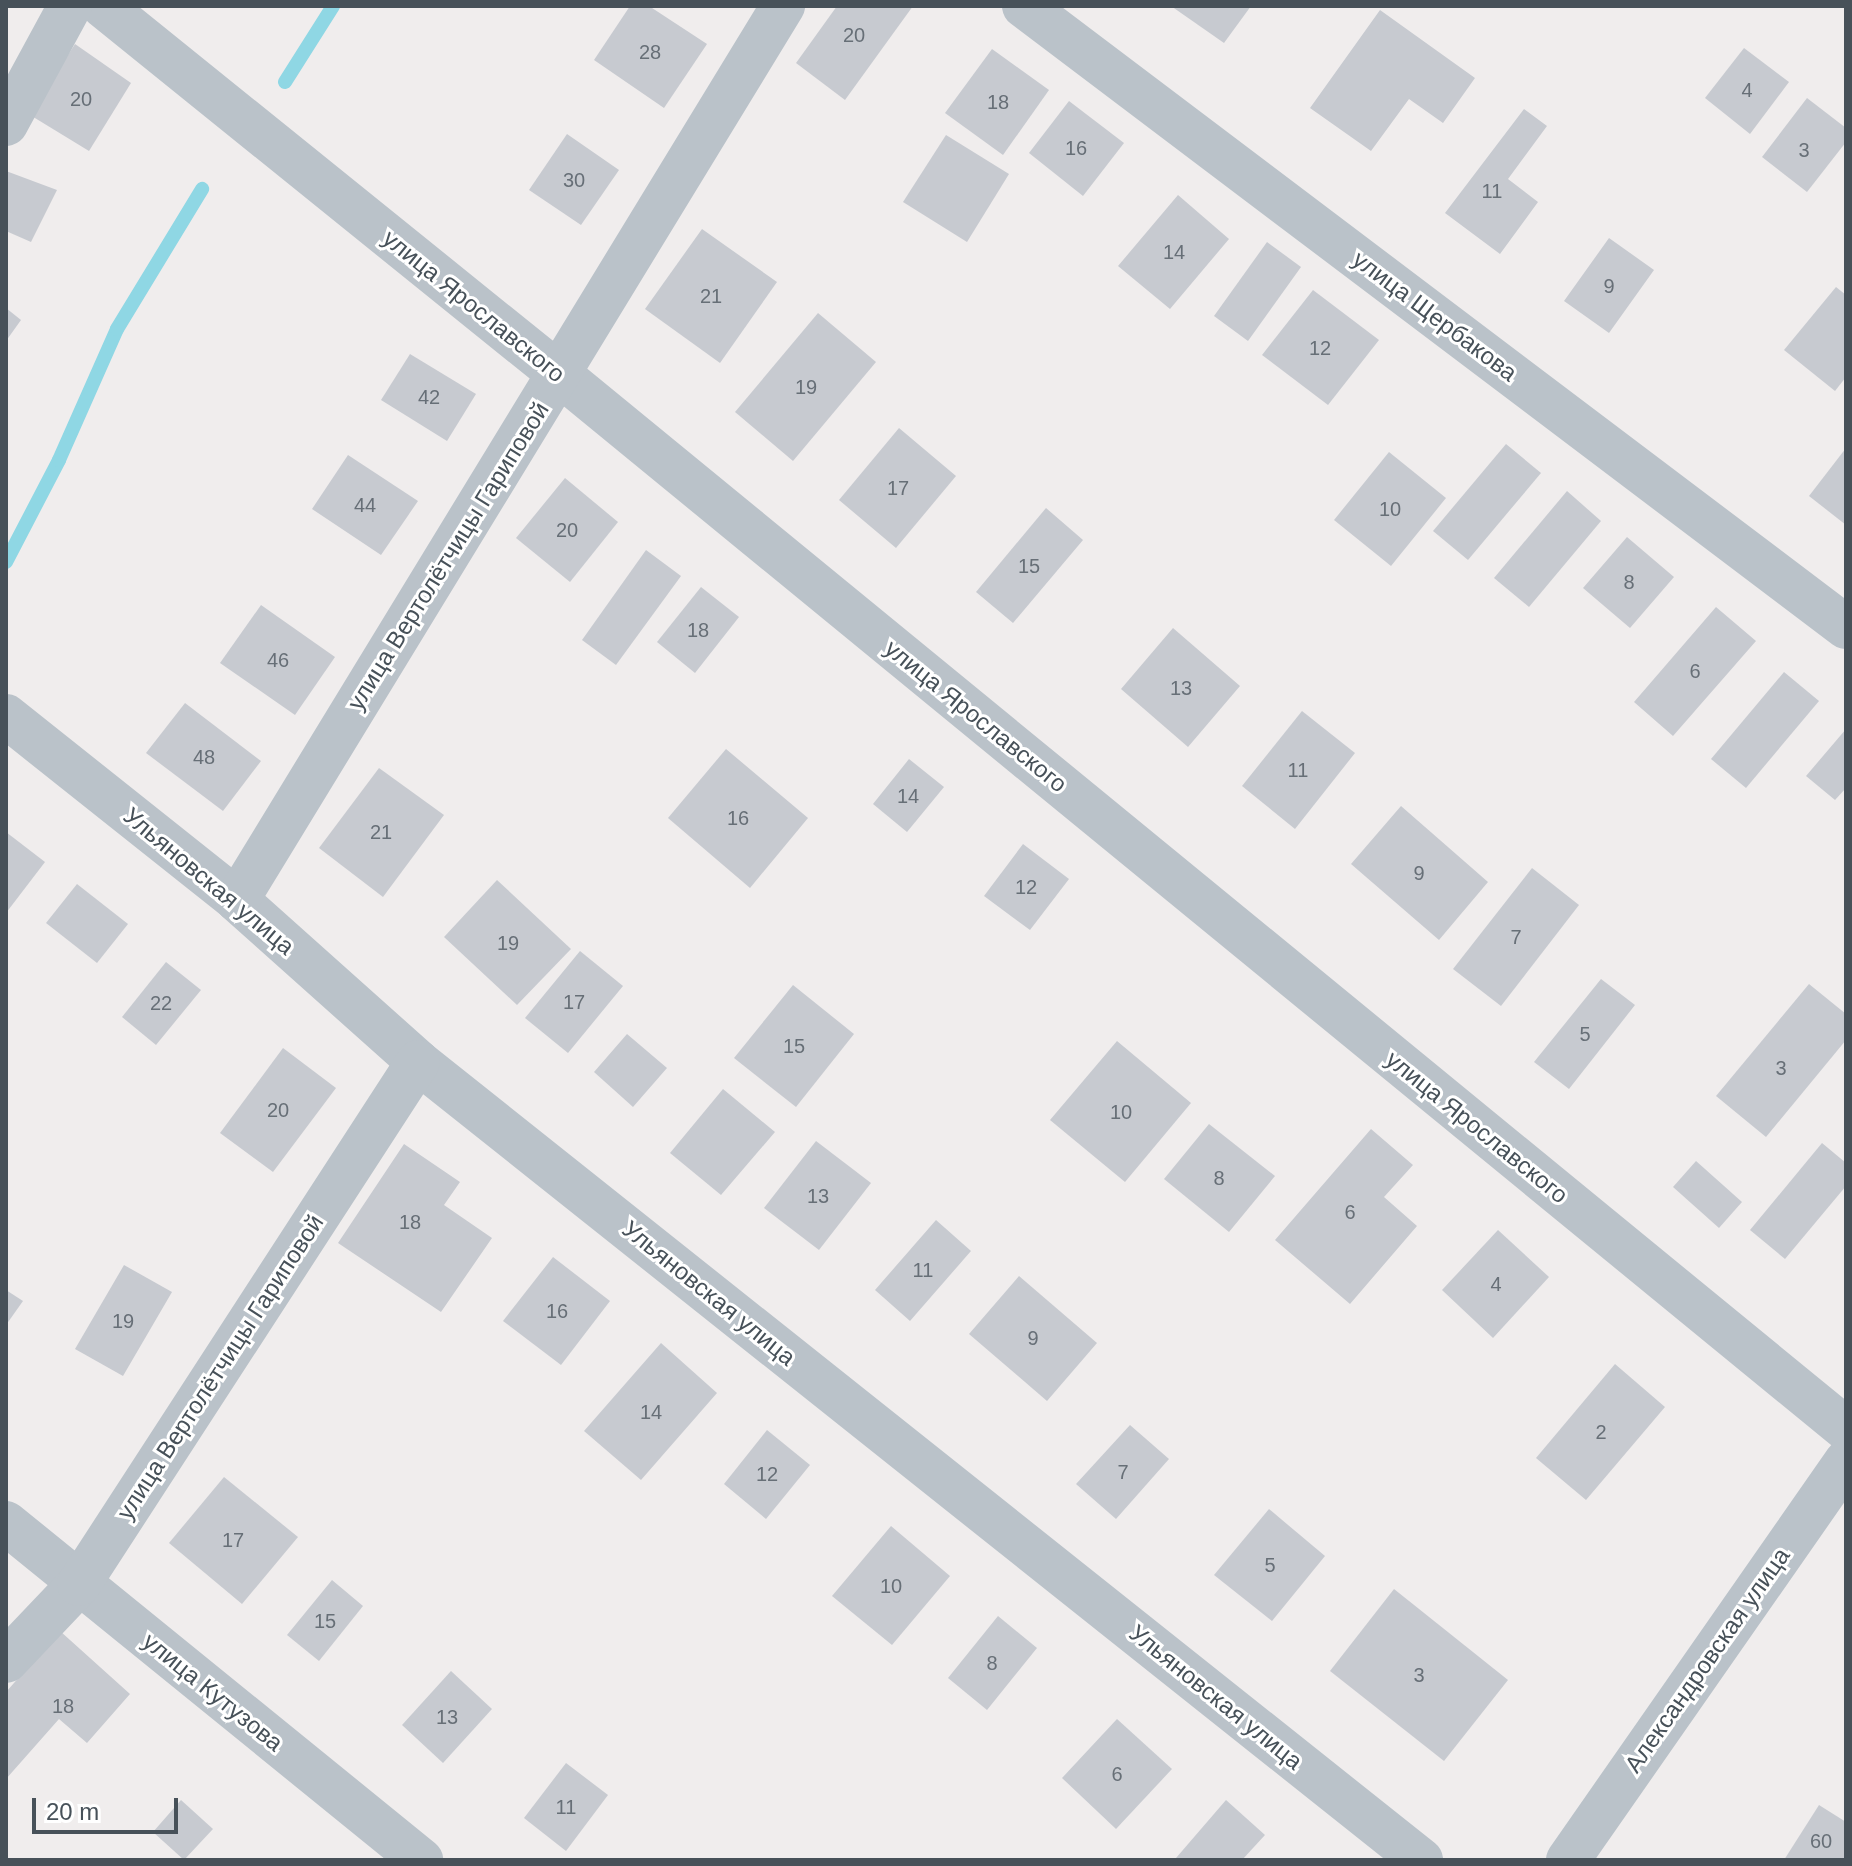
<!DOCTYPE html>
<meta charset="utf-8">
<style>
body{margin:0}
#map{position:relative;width:1852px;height:1866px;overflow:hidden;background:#f0eded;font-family:Helvetica,sans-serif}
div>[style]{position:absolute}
.stream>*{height:14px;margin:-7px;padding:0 7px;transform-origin:7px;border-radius:7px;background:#8fd7e4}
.building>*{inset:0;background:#c7cad0}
.minor>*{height:44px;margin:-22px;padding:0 22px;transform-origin:22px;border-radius:22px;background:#bac2c9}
span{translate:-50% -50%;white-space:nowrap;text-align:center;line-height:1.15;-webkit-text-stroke:6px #fff;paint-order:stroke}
.number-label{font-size:20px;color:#676f77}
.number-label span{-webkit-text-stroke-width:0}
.street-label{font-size:24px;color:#475159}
.frame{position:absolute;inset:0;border:8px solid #475159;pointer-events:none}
.scale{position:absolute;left:32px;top:1798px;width:146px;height:36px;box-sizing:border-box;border:4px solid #475159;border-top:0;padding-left:10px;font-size:24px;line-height:28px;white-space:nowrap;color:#475159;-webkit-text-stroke:6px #fff;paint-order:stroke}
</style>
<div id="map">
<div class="stream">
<i style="left:285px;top:82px;width:90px;rotate:-57.7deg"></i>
<i style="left:6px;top:562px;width:115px;rotate:-62.5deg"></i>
<i style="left:59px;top:460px;width:143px;rotate:-66.1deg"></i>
<i style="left:117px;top:329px;width:164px;rotate:-58.7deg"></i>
</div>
<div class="building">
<i style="clip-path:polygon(630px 6px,649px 6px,707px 44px,664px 108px,594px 60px)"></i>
<i style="clip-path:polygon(837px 6px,913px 6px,845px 100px,796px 63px)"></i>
<i style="clip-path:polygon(1171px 6px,1251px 6px,1224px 43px)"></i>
<i style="clip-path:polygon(1380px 10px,1475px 78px,1443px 123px,1409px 99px,1371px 151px,1310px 108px)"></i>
<i style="clip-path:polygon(75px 44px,131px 83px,89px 151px,30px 115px)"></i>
<i style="clip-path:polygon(1744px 48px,1789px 82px,1750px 134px,1705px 98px)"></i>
<i style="clip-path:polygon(992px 49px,1049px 90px,1003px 155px,945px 113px)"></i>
<i style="clip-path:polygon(1807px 98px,1846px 128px,1846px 142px,1807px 192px,1762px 157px)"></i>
<i style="clip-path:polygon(1069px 101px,1124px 143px,1083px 196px,1029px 153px)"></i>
<i style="clip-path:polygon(1524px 109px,1547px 126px,1508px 179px,1538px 202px,1500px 254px,1445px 213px)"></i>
<i style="clip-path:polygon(567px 134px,619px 170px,581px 225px,529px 190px)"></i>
<i style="clip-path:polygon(946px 135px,1009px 174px,967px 242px,903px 202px)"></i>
<i style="clip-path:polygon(6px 171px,57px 190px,31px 242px,6px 231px)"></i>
<i style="clip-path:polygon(1178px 195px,1229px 239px,1170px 309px,1118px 266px)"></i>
<i style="clip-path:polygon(702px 229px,777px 282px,720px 363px,645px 309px)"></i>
<i style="clip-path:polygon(1609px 238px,1654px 270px,1609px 333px,1564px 301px)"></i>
<i style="clip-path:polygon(1267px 242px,1301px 267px,1248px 341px,1214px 316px)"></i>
<i style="clip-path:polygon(1836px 287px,1846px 295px,1846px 377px,1835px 391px,1784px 350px)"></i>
<i style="clip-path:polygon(1313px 290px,1379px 340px,1328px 405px,1262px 355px)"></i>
<i style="clip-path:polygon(6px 308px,21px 320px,6px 341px)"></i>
<i style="clip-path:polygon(818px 313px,876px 362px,793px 461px,735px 412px)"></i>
<i style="clip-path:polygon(410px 354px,476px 394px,447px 441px,381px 400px)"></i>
<i style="clip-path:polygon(899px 428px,956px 476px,896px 548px,839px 500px)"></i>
<i style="clip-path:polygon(1506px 444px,1541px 473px,1468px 560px,1433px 531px)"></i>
<i style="clip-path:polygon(1846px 448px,1846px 525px,1809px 496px)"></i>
<i style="clip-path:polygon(1389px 452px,1446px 498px,1391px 566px,1334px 520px)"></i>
<i style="clip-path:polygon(348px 455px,418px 501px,381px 555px,312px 509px)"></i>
<i style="clip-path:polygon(565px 478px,618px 522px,570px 582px,516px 538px)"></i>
<i style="clip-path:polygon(1567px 491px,1601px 521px,1529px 607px,1494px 578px)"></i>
<i style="clip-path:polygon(1046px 508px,1083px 540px,1013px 623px,976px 592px)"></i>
<i style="clip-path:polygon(1627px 537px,1674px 577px,1630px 628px,1583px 588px)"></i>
<i style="clip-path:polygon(646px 550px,681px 576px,616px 665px,582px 640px)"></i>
<i style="clip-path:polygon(701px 587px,739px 617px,695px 673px,657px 642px)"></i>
<i style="clip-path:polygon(261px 605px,335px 657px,295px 715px,220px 663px)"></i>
<i style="clip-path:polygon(1716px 607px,1756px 641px,1673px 736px,1634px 702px)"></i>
<i style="clip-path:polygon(1173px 628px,1240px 686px,1188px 747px,1121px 689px)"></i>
<i style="clip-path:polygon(1784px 672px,1819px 701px,1746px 788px,1711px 759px)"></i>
<i style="clip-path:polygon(185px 703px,261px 761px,223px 811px,146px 753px)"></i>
<i style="clip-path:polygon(1302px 711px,1355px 753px,1295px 829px,1242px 786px)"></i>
<i style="clip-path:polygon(1846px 729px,1846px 788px,1835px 800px,1806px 776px)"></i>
<i style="clip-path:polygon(726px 749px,808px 818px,750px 888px,668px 818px)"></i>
<i style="clip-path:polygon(909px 759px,944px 787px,907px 832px,873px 804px)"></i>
<i style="clip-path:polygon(379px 768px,444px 815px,383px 897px,319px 848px)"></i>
<i style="clip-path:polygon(1401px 806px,1488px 882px,1439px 940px,1351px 864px)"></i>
<i style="clip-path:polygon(6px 832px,45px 862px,6px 913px)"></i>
<i style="clip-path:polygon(1023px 844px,1069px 879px,1030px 930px,984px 896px)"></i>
<i style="clip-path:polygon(1532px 868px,1579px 905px,1501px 1006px,1453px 969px)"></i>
<i style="clip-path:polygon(497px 880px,571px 949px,517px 1005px,444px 937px)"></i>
<i style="clip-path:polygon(77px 884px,128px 924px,97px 963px,46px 923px)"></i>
<i style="clip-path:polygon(580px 951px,623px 986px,568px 1053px,525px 1018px)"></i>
<i style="clip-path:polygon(166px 962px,201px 990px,156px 1045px,122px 1017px)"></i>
<i style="clip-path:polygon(1601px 979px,1635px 1005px,1569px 1089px,1534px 1062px)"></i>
<i style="clip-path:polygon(1809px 984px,1846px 1014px,1846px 1040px,1766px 1137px,1716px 1096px)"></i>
<i style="clip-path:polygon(793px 985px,854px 1034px,796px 1107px,734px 1058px)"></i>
<i style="clip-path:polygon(627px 1034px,667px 1068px,633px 1107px,594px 1072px)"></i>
<i style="clip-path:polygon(1117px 1041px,1191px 1103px,1125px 1182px,1050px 1120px)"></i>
<i style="clip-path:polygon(283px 1048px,336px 1088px,273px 1172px,220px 1133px)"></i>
<i style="clip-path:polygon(723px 1089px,775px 1132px,721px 1195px,670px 1153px)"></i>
<i style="clip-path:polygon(1209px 1124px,1275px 1176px,1229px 1232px,1164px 1179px)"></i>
<i style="clip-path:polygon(1371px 1129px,1413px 1165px,1384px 1197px,1417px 1226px,1350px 1304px,1275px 1240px)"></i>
<i style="clip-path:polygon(816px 1141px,871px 1183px,819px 1250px,764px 1208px)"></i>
<i style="clip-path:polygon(1822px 1143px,1846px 1163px,1846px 1186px,1785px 1259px,1750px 1230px)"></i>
<i style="clip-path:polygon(404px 1144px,460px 1182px,444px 1205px,492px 1238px,441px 1312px,338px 1243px)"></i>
<i style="clip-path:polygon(1696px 1161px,1742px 1202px,1719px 1228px,1673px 1187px)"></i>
<i style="clip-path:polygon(936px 1220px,971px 1251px,910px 1321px,875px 1290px)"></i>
<i style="clip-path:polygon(1498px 1230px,1549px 1277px,1493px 1338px,1442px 1290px)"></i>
<i style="clip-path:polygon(553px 1257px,610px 1301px,561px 1365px,503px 1321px)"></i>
<i style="clip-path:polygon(124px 1265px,172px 1292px,123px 1376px,75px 1349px)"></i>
<i style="clip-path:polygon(1019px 1276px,1097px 1343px,1047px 1401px,969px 1334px)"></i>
<i style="clip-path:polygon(6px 1290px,23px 1301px,6px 1325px)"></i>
<i style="clip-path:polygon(661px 1343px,717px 1393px,641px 1480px,584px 1431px)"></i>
<i style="clip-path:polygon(1615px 1364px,1665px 1407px,1586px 1500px,1536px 1458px)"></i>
<i style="clip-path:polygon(1130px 1425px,1169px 1459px,1116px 1519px,1076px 1484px)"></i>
<i style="clip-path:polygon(767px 1430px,810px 1465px,766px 1519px,724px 1484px)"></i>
<i style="clip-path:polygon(224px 1477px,298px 1537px,242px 1604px,169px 1543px)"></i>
<i style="clip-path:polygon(1269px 1509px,1325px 1556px,1272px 1621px,1214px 1575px)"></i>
<i style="clip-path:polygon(891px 1526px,950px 1576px,892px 1645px,832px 1596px)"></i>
<i style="clip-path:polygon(332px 1580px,363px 1606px,319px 1661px,287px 1635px)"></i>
<i style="clip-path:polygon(1394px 1589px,1508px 1680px,1444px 1761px,1330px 1671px)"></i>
<i style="clip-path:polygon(998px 1616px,1037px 1648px,987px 1710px,948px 1678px)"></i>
<i style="clip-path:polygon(60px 1631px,130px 1694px,87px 1743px,59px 1719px,6px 1779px,6px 1692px)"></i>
<i style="clip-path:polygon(451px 1671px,492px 1709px,443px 1763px,402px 1725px)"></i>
<i style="clip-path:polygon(1117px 1719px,1172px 1769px,1116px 1829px,1062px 1778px)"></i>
<i style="clip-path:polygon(566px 1763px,608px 1795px,566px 1851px,524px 1818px)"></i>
<i style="clip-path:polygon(181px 1800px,213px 1829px,184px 1860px,153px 1832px)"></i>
<i style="clip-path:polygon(1226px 1800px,1265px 1835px,1242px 1860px,1178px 1860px,1176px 1858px)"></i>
<i style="clip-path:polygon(1819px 1805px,1846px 1822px,1846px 1860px,1784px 1860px)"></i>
</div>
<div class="minor">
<i style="left:103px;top:6px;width:586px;rotate:38.9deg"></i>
<i style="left:559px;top:374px;width:1664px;rotate:39.34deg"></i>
<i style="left:1024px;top:6px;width:1030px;rotate:37.07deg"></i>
<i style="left:6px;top:124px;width:134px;rotate:-61.5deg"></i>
<i style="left:6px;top:716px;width:295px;rotate:38.5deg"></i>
<i style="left:237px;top:900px;width:243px;rotate:41.8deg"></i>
<i style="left:418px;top:1062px;width:1282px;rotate:38.51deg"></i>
<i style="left:237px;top:900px;width:1048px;rotate:-58.59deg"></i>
<i style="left:6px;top:1523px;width:535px;rotate:39.08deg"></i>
<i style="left:6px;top:1661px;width:106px;rotate:-46.5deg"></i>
<i style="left:79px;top:1584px;width:622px;rotate:-57deg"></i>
<i style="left:1568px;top:1860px;width:486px;rotate:-55.1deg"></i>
</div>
<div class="number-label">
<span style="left:854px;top:35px">20</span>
<span style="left:650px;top:52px">28</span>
<span style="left:1747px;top:90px">4</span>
<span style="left:81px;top:99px">20</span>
<span style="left:998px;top:102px">18</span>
<span style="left:1076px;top:148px">16</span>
<span style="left:1804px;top:150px">3</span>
<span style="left:574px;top:180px">30</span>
<span style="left:1492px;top:191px">11</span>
<span style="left:1174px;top:252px">14</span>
<span style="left:1609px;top:286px">9</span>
<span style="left:711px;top:296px">21</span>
<span style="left:1320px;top:348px">12</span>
<span style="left:806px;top:387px">19</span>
<span style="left:429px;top:397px">42</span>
<span style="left:898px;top:488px">17</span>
<span style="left:365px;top:505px">44</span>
<span style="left:1390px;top:509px">10</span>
<span style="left:567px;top:530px">20</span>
<span style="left:1029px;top:566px">15</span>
<span style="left:1629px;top:582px">8</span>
<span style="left:698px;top:630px">18</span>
<span style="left:278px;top:660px">46</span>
<span style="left:1695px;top:671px">6</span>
<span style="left:1181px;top:688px">13</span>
<span style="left:204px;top:757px">48</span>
<span style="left:1298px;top:770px">11</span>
<span style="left:908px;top:796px">14</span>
<span style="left:738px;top:818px">16</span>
<span style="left:381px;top:832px">21</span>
<span style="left:1419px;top:873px">9</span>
<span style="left:1026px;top:887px">12</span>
<span style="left:1516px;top:937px">7</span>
<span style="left:508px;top:943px">19</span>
<span style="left:574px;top:1002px">17</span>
<span style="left:161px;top:1003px">22</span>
<span style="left:1585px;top:1034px">5</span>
<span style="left:794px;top:1046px">15</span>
<span style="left:1781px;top:1068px">3</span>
<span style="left:278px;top:1110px">20</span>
<span style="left:1121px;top:1112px">10</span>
<span style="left:1219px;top:1178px">8</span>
<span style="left:818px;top:1196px">13</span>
<span style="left:1350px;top:1212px">6</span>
<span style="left:410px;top:1222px">18</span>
<span style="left:923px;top:1270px">11</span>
<span style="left:1496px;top:1284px">4</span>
<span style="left:557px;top:1311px">16</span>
<span style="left:123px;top:1321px">19</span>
<span style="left:1033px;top:1338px">9</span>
<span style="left:651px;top:1412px">14</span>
<span style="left:1601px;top:1432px">2</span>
<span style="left:1123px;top:1472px">7</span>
<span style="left:767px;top:1474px">12</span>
<span style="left:233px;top:1540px">17</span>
<span style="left:1270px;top:1565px">5</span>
<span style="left:891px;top:1586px">10</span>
<span style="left:325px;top:1621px">15</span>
<span style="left:992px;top:1663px">8</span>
<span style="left:1419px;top:1675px">3</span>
<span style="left:63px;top:1706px">18</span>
<span style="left:447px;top:1717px">13</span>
<span style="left:1117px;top:1774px">6</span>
<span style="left:566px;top:1807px">11</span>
<span style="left:1821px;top:1841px">60</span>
</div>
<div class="street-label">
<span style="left:474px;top:306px;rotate:39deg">улица Ярославского</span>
<span style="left:1435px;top:316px;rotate:37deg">улица Щербакова</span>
<span style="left:448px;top:556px;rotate:-58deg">улица Вертолётчицы Гариповой</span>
<span style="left:976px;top:716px;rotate:39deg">улица Ярославского</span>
<span style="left:209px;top:881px;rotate:40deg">Ульяновская улица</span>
<span style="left:1477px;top:1127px;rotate:39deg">улица Ярославского</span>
<span style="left:709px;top:1293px;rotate:39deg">Ульяновская улица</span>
<span style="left:220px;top:1367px;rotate:-57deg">улица Вертолётчицы Гариповой</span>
<span style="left:1707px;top:1660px;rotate:-55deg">Александровская улица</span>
<span style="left:213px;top:1692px;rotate:39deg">улица Кутузова</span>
<span style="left:1216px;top:1697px;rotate:39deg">Ульяновская улица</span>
</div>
<div class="frame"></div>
<div class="scale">20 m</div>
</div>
